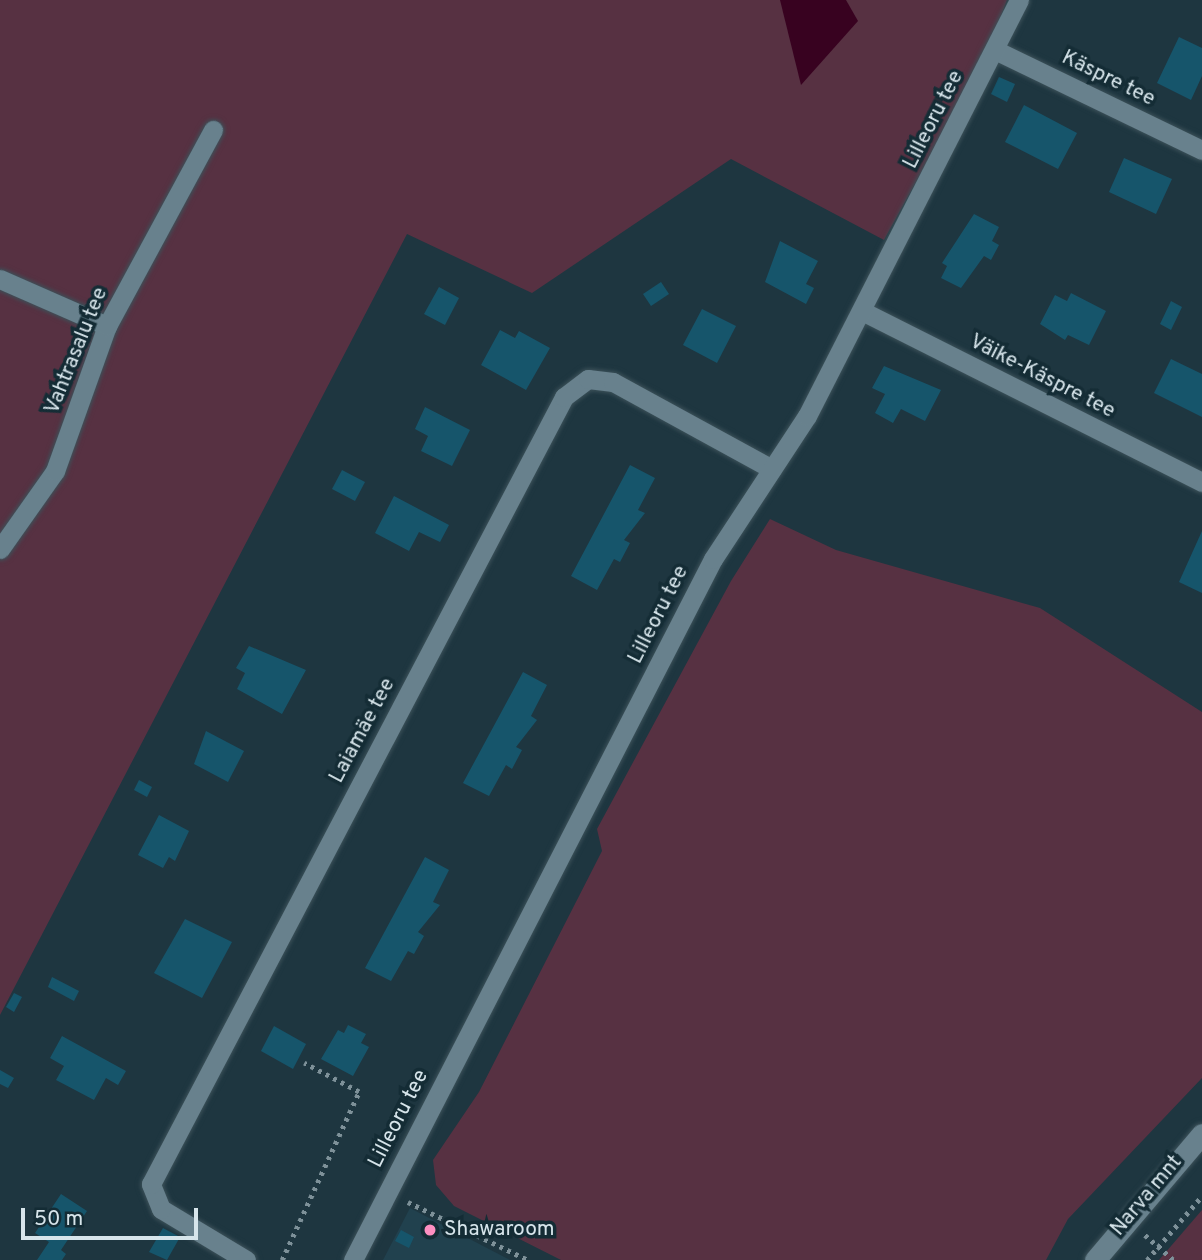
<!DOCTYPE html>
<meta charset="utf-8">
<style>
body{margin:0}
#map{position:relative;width:1202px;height:1260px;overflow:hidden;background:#1e3640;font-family:Overpass,sans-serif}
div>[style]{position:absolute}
.built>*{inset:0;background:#21414e}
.green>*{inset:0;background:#573142}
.water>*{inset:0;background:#380220}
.building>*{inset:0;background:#16556b}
.path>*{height:4.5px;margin-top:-2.25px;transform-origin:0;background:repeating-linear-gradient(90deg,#7e9199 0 3.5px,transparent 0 8.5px)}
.roads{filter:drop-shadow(0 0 2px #3c5159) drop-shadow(0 0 2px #3c5159)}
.street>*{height:19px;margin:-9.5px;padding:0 9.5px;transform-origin:9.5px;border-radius:9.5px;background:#68818d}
.secondary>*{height:21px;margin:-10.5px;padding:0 10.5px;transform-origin:10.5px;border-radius:10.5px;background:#68818d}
.dots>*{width:19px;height:19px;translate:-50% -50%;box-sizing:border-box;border:4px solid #142c35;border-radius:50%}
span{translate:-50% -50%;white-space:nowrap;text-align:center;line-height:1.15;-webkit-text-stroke:7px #142c35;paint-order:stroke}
.street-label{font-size:21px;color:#d7e5eb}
.poi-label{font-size:21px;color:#d7e5eb}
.left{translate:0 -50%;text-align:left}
.scale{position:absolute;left:21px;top:1208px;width:177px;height:32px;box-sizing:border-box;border:4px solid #d7e5eb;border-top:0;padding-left:9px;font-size:21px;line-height:24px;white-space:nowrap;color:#d7e5eb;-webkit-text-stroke:5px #142c35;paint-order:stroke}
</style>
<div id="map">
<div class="built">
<i style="clip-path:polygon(410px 1208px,510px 1260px,383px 1260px)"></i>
</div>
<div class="green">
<i style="clip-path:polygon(0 0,1007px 0,987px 53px,884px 240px,731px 159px,532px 293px,407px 234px,0 1015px)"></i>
<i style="clip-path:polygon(770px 519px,836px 550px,1040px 608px,1202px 712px,1202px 1078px,1068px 1219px,1046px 1260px,561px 1260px,454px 1206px,436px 1185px,433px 1160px,479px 1092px,602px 851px,597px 829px,731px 581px)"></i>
<i style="clip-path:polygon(1202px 1210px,1202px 1260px,1159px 1260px)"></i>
</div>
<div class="water">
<i style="clip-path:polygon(780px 0,846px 0,858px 21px,801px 85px)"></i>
</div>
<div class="building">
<i style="clip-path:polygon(1179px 37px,1202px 48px,1202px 76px,1191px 100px,1157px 83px)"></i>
<i style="clip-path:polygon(999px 77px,1015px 84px,1007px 102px,991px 94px)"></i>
<i style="clip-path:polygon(1024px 105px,1077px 133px,1058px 169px,1005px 142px)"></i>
<i style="clip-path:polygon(1124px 158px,1172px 179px,1156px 214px,1109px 192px)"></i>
<i style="clip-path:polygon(974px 214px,999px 227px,992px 241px,999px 245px,991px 260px,984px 256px,961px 288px,941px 278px,947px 266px,942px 263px)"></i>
<i style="clip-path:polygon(780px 241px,818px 261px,806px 284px,814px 288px,806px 304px,765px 282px)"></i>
<i style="clip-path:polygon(661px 282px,669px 294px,651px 306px,643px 294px)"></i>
<i style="clip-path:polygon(439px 287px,459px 298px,445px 325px,424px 314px)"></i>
<i style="clip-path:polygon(1071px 293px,1106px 311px,1089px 345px,1068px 335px,1065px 340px,1040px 324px,1055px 295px,1067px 301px)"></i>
<i style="clip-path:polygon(1171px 301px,1182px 307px,1171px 330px,1160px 324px)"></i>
<i style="clip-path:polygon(702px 309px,736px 326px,717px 363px,683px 345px)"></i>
<i style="clip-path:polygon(500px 330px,515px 338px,519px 331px,550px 348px,526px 390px,481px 365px)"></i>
<i style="clip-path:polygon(1171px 359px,1202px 374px,1202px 417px,1154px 393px)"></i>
<i style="clip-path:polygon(884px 366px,941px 390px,925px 421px,901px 409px,893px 423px,875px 413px,885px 394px,872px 388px)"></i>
<i style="clip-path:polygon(425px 407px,470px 430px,452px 466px,421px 451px,428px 436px,415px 429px)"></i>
<i style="clip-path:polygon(630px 465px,655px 478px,638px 510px,645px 513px,624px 540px,630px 543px,620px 562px,614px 559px,597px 590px,571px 576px)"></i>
<i style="clip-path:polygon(342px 470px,365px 482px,355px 501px,332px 489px)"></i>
<i style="clip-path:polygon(394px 496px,449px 525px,440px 542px,419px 532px,409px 551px,375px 533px)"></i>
<i style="clip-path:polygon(1202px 531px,1202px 593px,1179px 582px)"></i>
<i style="clip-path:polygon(249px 646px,306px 670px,282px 714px,237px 689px,245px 673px,236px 668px)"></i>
<i style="clip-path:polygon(523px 672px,547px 685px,531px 716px,537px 720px,516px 747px,522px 750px,512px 769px,506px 765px,489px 796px,463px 783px)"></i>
<i style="clip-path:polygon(206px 731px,244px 751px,228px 782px,194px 764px)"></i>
<i style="clip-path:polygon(139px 780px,152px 787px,147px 797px,134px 790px)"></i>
<i style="clip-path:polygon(159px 815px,189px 831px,175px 861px,169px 857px,163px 868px,138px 855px)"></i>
<i style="clip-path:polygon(425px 857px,449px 870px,433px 902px,440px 905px,418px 932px,424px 936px,414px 954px,408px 951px,391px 981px,365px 968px)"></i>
<i style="clip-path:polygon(185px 919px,232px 942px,202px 998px,154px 973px)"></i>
<i style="clip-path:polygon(52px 977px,79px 991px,74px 1001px,48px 987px)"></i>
<i style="clip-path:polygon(14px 993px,22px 997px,14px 1012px,6px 1007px)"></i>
<i style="clip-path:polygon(348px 1025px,366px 1034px,361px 1043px,369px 1047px,353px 1076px,321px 1059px,338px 1030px,344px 1033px)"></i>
<i style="clip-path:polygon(274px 1026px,306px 1044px,293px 1069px,261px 1051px)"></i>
<i style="clip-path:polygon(62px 1036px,126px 1071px,118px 1085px,106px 1078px,94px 1100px,56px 1080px,64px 1066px,50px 1058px)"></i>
<i style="clip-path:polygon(0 1070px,14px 1078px,8px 1088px,0 1084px)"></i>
<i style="clip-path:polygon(61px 1194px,87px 1211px,61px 1250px,66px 1254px,62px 1260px,37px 1260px,49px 1242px,35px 1233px)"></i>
<i style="clip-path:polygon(163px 1228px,180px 1237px,167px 1260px,149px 1252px)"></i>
<i style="clip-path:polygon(401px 1230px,414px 1237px,409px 1248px,395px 1241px)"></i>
</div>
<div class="path">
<i style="left:408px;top:1202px;width:133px;rotate:25.8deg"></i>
<i style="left:1145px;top:1235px;width:38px;rotate:41deg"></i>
<i style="left:282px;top:1260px;width:185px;rotate:-65.4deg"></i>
<i style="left:359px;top:1092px;width:62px;rotate:-152.2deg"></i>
<i style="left:1147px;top:1260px;width:84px;rotate:-49.3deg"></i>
</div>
<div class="roads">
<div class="street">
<i style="left:995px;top:50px;width:230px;rotate:25.8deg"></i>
<i style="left:0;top:279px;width:117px;rotate:23.7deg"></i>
<i style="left:862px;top:311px;width:381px;rotate:26.7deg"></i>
<i style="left:0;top:549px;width:95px;rotate:-54.8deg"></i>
<i style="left:55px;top:471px;width:154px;rotate:-70.3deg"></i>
<i style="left:107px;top:326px;width:223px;rotate:-61.6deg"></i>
<i style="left:246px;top:1260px;width:99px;rotate:-149deg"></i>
<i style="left:161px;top:1209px;width:27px;rotate:-112deg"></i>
<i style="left:151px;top:1184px;width:889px;rotate:-62.31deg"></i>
<i style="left:564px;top:397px;width:30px;rotate:-37deg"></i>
<i style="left:588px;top:379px;width:25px;rotate:7deg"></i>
<i style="left:613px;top:382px;width:181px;rotate:28.7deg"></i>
<i style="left:353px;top:1260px;width:788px;rotate:-62.82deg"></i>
<i style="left:713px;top:559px;width:171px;rotate:-56.7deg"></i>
<i style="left:807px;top:416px;width:467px;rotate:-63deg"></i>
</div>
<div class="secondary">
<i style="left:1095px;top:1260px;width:165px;rotate:-49.7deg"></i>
</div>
</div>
<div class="dots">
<i style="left:430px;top:1230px;background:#fd8fc1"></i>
</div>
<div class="street-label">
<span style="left:1108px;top:79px;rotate:26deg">Käspre tee</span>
<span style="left:934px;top:120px;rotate:-63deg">Lilleoru tee</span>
<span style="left:77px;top:351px;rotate:-68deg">Vahtrasalu tee</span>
<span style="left:1042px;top:377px;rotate:27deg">Väike-Käspre tee</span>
<span style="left:659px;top:615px;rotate:-63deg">Lilleoru tee</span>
<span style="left:363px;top:731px;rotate:-62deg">Laiamäe tee</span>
<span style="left:399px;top:1119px;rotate:-63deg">Lilleoru tee</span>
<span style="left:1147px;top:1196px;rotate:-50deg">Narva mnt</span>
</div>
<div class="poi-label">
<span class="left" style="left:444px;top:1230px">Shawaroom</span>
</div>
<div class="scale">50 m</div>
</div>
